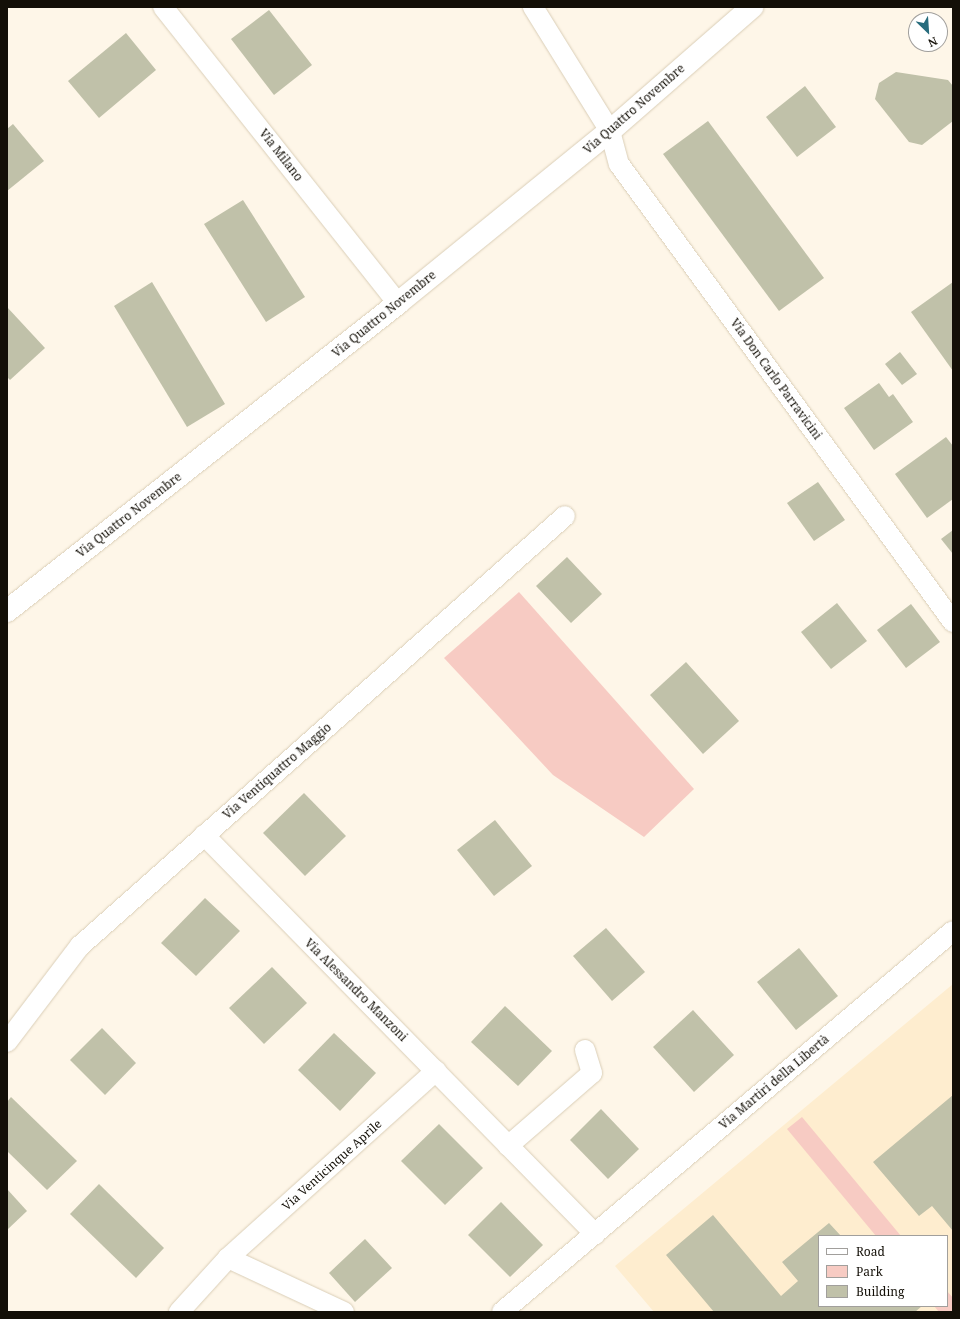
<!DOCTYPE html>
<meta charset="utf-8">
<style>
body{margin:0}
#map{position:relative;width:960px;height:1319px;overflow:hidden;background:#fef6e8;font-family:"Noto Serif",serif}
div>[style]{position:absolute}
.built>*{inset:0;background:#feedcf}
.green>*{inset:0;background:#f7cbc3}
.building>*{inset:0;background:#c0c1a9}
.roads{filter:drop-shadow(0 0 1px #daceb7) drop-shadow(0 0 1px #daceb7)}
.street>*{height:20px;margin:-10px;padding:0 10px;transform-origin:10px;border-radius:10px;background:#fff}
.secondary>*{height:22px;margin:-11px;padding:0 11px;transform-origin:11px;border-radius:11px;background:#fff}
span{translate:-50% -50%;white-space:nowrap;text-align:center;line-height:1.15;-webkit-text-stroke:3px #fff;paint-order:stroke}
.street-label{font-size:12px;color:#130f07}
.frame{position:absolute;inset:0;border:8px solid #130f07;pointer-events:none}
.legend{position:absolute;left:818px;top:1235px;width:130px;height:72px;box-sizing:border-box;background:#fff;border:1px solid #a19f9c;margin:0;padding:5px 7px;list-style:none;font-size:12px;color:#130f07}
.legend li{display:flex;align-items:center;gap:8px;height:20px}
.legend b{width:20px;border:1px solid #a19f9c}
.north{position:absolute;left:908px;top:12px;width:40px;height:40px;box-sizing:border-box;background:#fff;border:1px solid #a19f9c;border-radius:50%;rotate:155deg;font-size:11px;font-weight:700;line-height:16px;text-align:center;color:#130f07}
.north::after{content:'';display:block;margin:auto;width:14px;height:18px;background:#286c7d;clip-path:polygon(50% 0,100% 100%,50% 72%,0 100%)}
</style>
<div id="map">
<div class="built">
<i style="clip-path:polygon(evenodd,953px 984px,953px 1312px,654px 1312px,615px 1266px,953px 984px,819px 1236px,947px 1236px,947px 1306px,819px 1306px,819px 1236px)"></i>
</div>
<div class="green">
<i style="clip-path:polygon(519px 592px,694px 789px,644px 837px,553px 775px,444px 658px)"></i>
<i style="clip-path:polygon(802px 1117px,901px 1236px,876px 1236px,787px 1129px)"></i>
<i style="clip-path:polygon(947px 1291px,953px 1298px,953px 1312px,939px 1312px,934px 1306px,947px 1306px)"></i>
</div>
<div class="building">
<i style="clip-path:polygon(269px 10px,312px 65px,274px 95px,231px 39px)"></i>
<i style="clip-path:polygon(126px 33px,156px 70px,99px 118px,68px 81px)"></i>
<i style="clip-path:polygon(896px 72px,948px 80px,953px 86px,953px 121px,922px 145px,909px 142px,875px 99px,879px 83px)"></i>
<i style="clip-path:polygon(805px 86px,836px 127px,797px 157px,766px 117px)"></i>
<i style="clip-path:polygon(708px 121px,824px 278px,779px 311px,663px 154px)"></i>
<i style="clip-path:polygon(13px 124px,44px 161px,7px 191px,7px 129px)"></i>
<i style="clip-path:polygon(243px 200px,305px 297px,266px 322px,204px 224px)"></i>
<i style="clip-path:polygon(152px 282px,225px 404px,187px 427px,114px 306px)"></i>
<i style="clip-path:polygon(953px 282px,953px 371px,911px 312px)"></i>
<i style="clip-path:polygon(7px 307px,45px 348px,10px 380px,7px 377px)"></i>
<i style="clip-path:polygon(900px 352px,917px 374px,902px 385px,885px 364px)"></i>
<i style="clip-path:polygon(879px 383px,889px 397px,893px 394px,913px 422px,874px 450px,844px 408px)"></i>
<i style="clip-path:polygon(946px 437px,953px 446px,953px 499px,927px 518px,895px 474px)"></i>
<i style="clip-path:polygon(818px 482px,845px 520px,814px 541px,787px 503px)"></i>
<i style="clip-path:polygon(953px 530px,953px 554px,941px 539px)"></i>
<i style="clip-path:polygon(567px 557px,602px 594px,571px 623px,536px 586px)"></i>
<i style="clip-path:polygon(837px 603px,867px 641px,831px 669px,801px 632px)"></i>
<i style="clip-path:polygon(911px 604px,940px 642px,906px 668px,877px 630px)"></i>
<i style="clip-path:polygon(686px 662px,739px 721px,703px 754px,650px 695px)"></i>
<i style="clip-path:polygon(304px 793px,346px 836px,305px 876px,263px 833px)"></i>
<i style="clip-path:polygon(495px 820px,532px 866px,494px 896px,457px 850px)"></i>
<i style="clip-path:polygon(205px 898px,240px 931px,196px 976px,161px 943px)"></i>
<i style="clip-path:polygon(606px 928px,645px 972px,612px 1001px,573px 956px)"></i>
<i style="clip-path:polygon(799px 948px,838px 996px,796px 1030px,757px 982px)"></i>
<i style="clip-path:polygon(272px 967px,307px 1003px,264px 1044px,229px 1008px)"></i>
<i style="clip-path:polygon(505px 1006px,552px 1051px,518px 1086px,471px 1042px)"></i>
<i style="clip-path:polygon(693px 1010px,734px 1055px,694px 1092px,653px 1047px)"></i>
<i style="clip-path:polygon(102px 1028px,136px 1063px,105px 1095px,70px 1060px)"></i>
<i style="clip-path:polygon(334px 1033px,376px 1073px,340px 1111px,298px 1070px)"></i>
<i style="clip-path:polygon(953px 1095px,953px 1231px,932px 1206px,919px 1216px,873px 1162px)"></i>
<i style="clip-path:polygon(11px 1097px,77px 1161px,47px 1190px,7px 1151px,7px 1102px)"></i>
<i style="clip-path:polygon(601px 1109px,639px 1149px,608px 1179px,570px 1140px)"></i>
<i style="clip-path:polygon(439px 1124px,483px 1168px,445px 1205px,401px 1161px)"></i>
<i style="clip-path:polygon(99px 1184px,164px 1248px,136px 1278px,70px 1214px)"></i>
<i style="clip-path:polygon(7px 1189px,27px 1211px,7px 1230px)"></i>
<i style="clip-path:polygon(501px 1202px,543px 1245px,510px 1277px,468px 1235px)"></i>
<i style="clip-path:polygon(713px 1215px,781px 1296px,798px 1281px,782px 1262px,829px 1223px,841px 1236px,819px 1236px,819px 1306px,922px 1306px,915px 1312px,714px 1312px,666px 1255px)"></i>
<i style="clip-path:polygon(365px 1239px,392px 1268px,355px 1302px,329px 1273px)"></i>
</div>
<div class="roads">
<div class="street">
<i style="left:163px;top:7px;width:378px;rotate:51.6deg"></i>
<i style="left:533px;top:7px;width:146px;rotate:58.2deg"></i>
<i style="left:610px;top:131px;width:34px;rotate:75deg"></i>
<i style="left:619px;top:164px;width:567px;rotate:53.9deg"></i>
<i style="left:204px;top:835px;width:559px;rotate:45.58deg"></i>
<i style="left:7px;top:1042px;width:121px;rotate:-52.8deg"></i>
<i style="left:80px;top:946px;width:648px;rotate:-41.56deg"></i>
<i style="left:508px;top:1146px;width:111px;rotate:-41deg"></i>
<i style="left:592px;top:1073px;width:24px;rotate:-107deg"></i>
<i style="left:228px;top:1258px;width:128px;rotate:25deg"></i>
<i style="left:179px;top:1312px;width:73px;rotate:-47.8deg"></i>
<i style="left:228px;top:1258px;width:280px;rotate:-42deg"></i>
<i style="left:502px;top:1312px;width:590px;rotate:-40.19deg"></i>
</div>
<div class="secondary">
<i style="left:7px;top:611px;width:498px;rotate:-38.2deg"></i>
<i style="left:398px;top:303px;width:273px;rotate:-39.1deg"></i>
<i style="left:610px;top:131px;width:189px;rotate:-41.1deg"></i>
</div>
</div>
<div class="street-label">
<span style="left:634px;top:109px;rotate:-41deg">Via Quattro Novembre</span>
<span style="left:281px;top:155px;rotate:52deg">Via Milano</span>
<span style="left:384px;top:314px;rotate:-39deg">Via Quattro Novembre</span>
<span style="left:776px;top:379px;rotate:54deg">Via Don Carlo Parravicini</span>
<span style="left:129px;top:515px;rotate:-38deg">Via Quattro Novembre</span>
<span style="left:277px;top:771px;rotate:-41deg">Via Ventiquattro Maggio</span>
<span style="left:356px;top:990px;rotate:45deg">Via Alessandro Manzoni</span>
<span style="left:774px;top:1082px;rotate:-40deg">Via Martiri della Libertà</span>
<span style="left:332px;top:1165px;rotate:-42deg">Via Venticinque Aprile</span>
</div>
<div class="frame"></div>
<ul class="legend">
<li><b style="height:5px;background:#fff"></b>Road</li>
<li><b style="height:11px;background:#f7cbc3"></b>Park</li>
<li><b style="height:11px;background:#c0c1a9"></b>Building</li>
</ul>
<div class="north">N</div>
</div>
